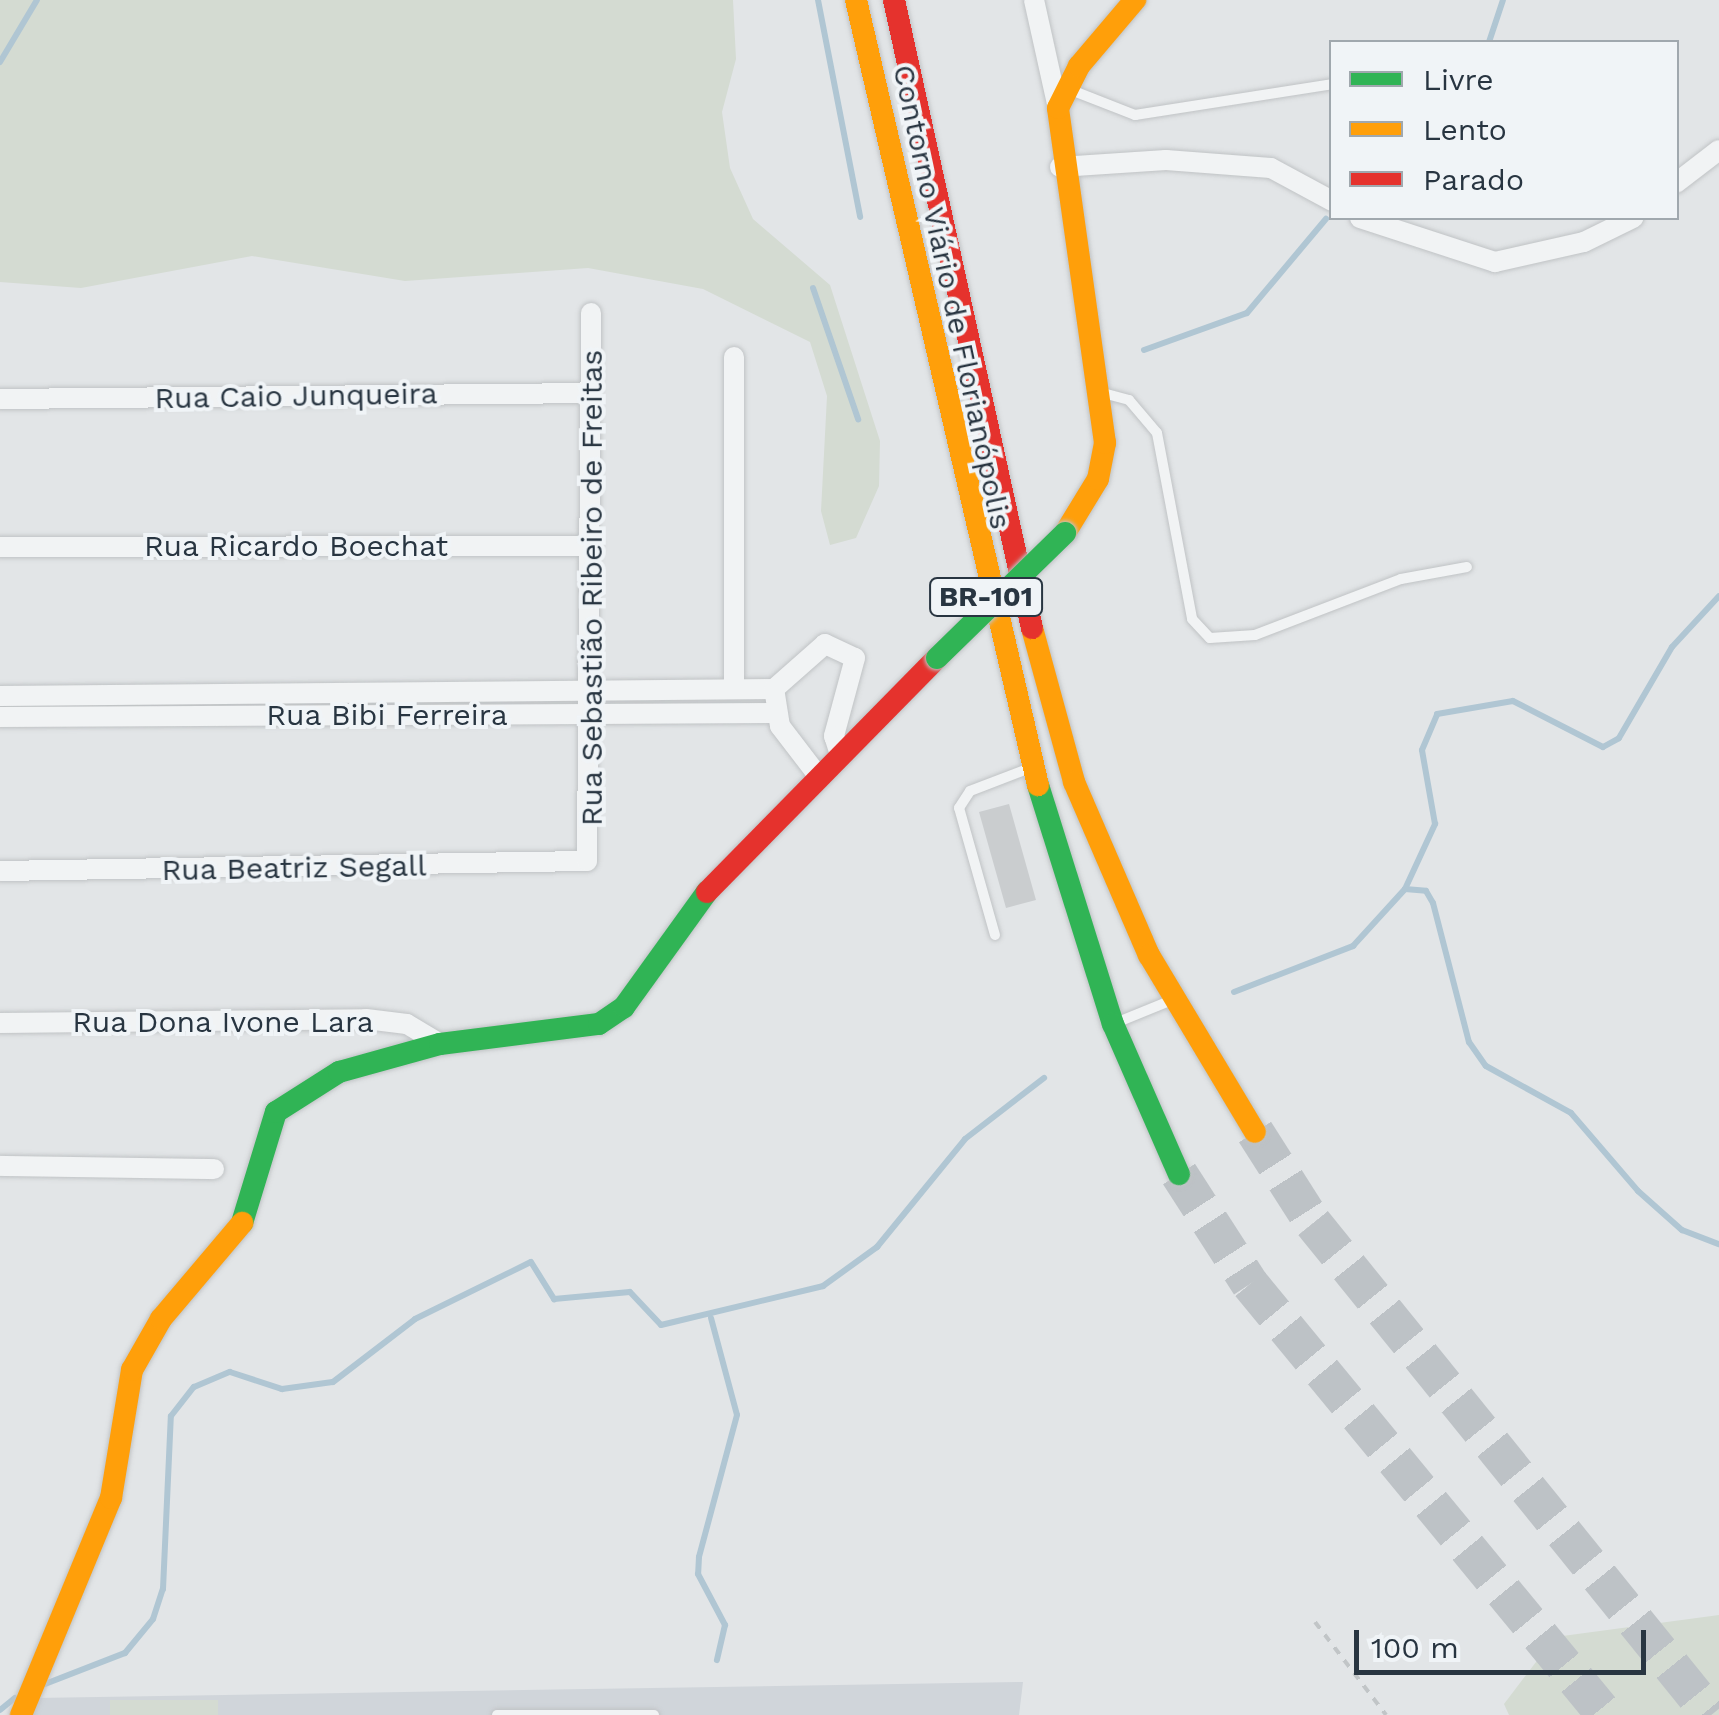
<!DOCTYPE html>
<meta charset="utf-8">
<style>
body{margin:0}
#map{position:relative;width:1719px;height:1715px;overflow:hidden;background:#e2e5e7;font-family:"Work Sans",sans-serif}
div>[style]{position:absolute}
.built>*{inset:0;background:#d0d5da}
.green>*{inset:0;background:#d4dbd2}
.stream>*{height:6px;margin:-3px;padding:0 3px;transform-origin:3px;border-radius:3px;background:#b0c6d3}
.building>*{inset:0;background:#cacdcf}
.highway-tunnel>*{height:38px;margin-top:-19px;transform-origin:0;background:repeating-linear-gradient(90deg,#bdc2c6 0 38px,transparent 0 57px)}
.path>*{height:4px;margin-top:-2px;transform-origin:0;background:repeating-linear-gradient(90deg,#c1c5c7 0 8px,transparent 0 16px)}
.roads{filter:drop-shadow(0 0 2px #c0c3c5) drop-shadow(0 0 2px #c0c3c5)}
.lane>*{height:10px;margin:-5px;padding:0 5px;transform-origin:5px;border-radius:5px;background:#f1f3f4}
.street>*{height:20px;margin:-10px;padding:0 10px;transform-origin:10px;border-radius:10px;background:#f1f3f4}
.fast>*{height:22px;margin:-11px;padding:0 11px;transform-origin:11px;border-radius:11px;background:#30b455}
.slow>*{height:22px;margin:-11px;padding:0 11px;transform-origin:11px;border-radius:11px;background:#ff9f0a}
.jam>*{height:22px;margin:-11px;padding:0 11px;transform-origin:11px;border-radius:11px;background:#e5322d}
.bridges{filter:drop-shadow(0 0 2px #c0c3c5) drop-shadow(0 0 2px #c0c3c5)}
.fast-bridge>*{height:22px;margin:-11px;padding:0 11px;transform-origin:11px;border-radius:11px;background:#30b455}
span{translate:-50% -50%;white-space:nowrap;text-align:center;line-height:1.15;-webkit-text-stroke:8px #f0f4f7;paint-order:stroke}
.shield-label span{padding:2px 8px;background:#f0f4f7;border:2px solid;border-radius:8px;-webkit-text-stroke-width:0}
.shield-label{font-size:28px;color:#283541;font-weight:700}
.street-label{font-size:30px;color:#283541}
.legend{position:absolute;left:1329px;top:40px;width:350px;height:180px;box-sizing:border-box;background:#f0f4f7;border:2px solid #a0a8ae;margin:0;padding:12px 18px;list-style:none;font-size:30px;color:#283541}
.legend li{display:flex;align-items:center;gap:20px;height:50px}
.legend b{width:50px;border:2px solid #a0a8ae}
.scale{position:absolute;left:1354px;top:1630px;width:292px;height:45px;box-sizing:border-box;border:5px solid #283541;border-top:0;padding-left:12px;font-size:30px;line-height:35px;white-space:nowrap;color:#283541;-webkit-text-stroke:8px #f0f4f7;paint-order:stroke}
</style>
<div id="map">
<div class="built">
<i style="clip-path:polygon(1023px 1682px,1019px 1715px,27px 1715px,35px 1698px)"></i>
</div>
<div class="green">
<i style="clip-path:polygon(0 0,733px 0,736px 59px,722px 112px,730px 168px,753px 219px,830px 285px,880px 441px,879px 486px,856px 538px,830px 545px,821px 511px,827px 396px,810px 342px,703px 289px,588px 268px,405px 281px,252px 256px,81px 288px,0 282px)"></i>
<i style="clip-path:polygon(1719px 1615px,1719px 1715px,1509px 1715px,1504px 1704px,1555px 1637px)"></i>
<i style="clip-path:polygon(110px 1700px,218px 1700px,218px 1715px,110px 1715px)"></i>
</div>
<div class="stream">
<i style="left:818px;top:0;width:221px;rotate:79deg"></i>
<i style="left:1489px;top:42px;width:44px;rotate:-71.6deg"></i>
<i style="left:0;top:62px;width:72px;rotate:-59.2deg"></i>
<i style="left:813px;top:288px;width:139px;rotate:71deg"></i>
<i style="left:1144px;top:350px;width:109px;rotate:-19.8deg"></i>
<i style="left:1247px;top:313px;width:123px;rotate:-50deg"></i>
<i style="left:1405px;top:889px;width:21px;rotate:5deg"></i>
<i style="left:1426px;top:891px;width:14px;rotate:60deg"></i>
<i style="left:1433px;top:903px;width:144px;rotate:75.5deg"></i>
<i style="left:1469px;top:1042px;width:29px;rotate:55deg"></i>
<i style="left:1486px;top:1066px;width:97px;rotate:28.9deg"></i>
<i style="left:1571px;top:1113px;width:103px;rotate:49.3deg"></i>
<i style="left:1638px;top:1191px;width:59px;rotate:41.6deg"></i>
<i style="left:1682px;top:1230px;width:40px;rotate:21deg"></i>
<i style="left:1234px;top:992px;width:128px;rotate:-21.1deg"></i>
<i style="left:1353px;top:946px;width:77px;rotate:-47.6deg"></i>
<i style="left:1405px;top:889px;width:72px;rotate:-65.2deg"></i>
<i style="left:1435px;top:824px;width:75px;rotate:-100deg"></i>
<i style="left:1422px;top:750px;width:39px;rotate:-67deg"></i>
<i style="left:1437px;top:714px;width:77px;rotate:-9.7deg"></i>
<i style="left:1513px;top:701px;width:101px;rotate:27.1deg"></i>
<i style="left:1603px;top:747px;width:18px;rotate:-29deg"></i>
<i style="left:1619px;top:738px;width:105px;rotate:-59.8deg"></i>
<i style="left:1672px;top:647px;width:69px;rotate:-47.3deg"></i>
<i style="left:711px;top:1318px;width:100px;rotate:75deg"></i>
<i style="left:737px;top:1415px;width:147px;rotate:105deg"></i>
<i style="left:699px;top:1557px;width:17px;rotate:93deg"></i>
<i style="left:698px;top:1574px;width:58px;rotate:62.1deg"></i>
<i style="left:725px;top:1625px;width:36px;rotate:103deg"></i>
<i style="left:45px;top:1684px;width:86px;rotate:-21.2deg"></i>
<i style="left:125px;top:1653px;width:44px;rotate:-50.5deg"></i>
<i style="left:153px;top:1619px;width:32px;rotate:-72deg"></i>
<i style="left:163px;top:1589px;width:173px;rotate:-87.4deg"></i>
<i style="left:171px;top:1416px;width:37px;rotate:-52deg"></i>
<i style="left:194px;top:1387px;width:39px;rotate:-23deg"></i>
<i style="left:230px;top:1372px;width:55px;rotate:18.1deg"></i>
<i style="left:282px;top:1389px;width:51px;rotate:-7.8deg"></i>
<i style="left:333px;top:1382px;width:103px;rotate:-37.5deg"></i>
<i style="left:415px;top:1319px;width:129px;rotate:-26.2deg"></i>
<i style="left:531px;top:1262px;width:44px;rotate:58.1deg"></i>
<i style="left:554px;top:1299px;width:76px;rotate:-5.3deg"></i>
<i style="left:630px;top:1292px;width:45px;rotate:46.8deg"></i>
<i style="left:661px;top:1325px;width:167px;rotate:-13.5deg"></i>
<i style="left:823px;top:1286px;width:67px;rotate:-35.8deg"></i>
<i style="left:877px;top:1247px;width:139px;rotate:-50.8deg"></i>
<i style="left:965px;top:1139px;width:100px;rotate:-37.7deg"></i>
<i style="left:0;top:1710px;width:19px;rotate:-39deg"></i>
</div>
<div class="building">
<i style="clip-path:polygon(1009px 804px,1036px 900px,1006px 908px,979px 812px)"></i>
</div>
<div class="highway-tunnel">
<i style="left:1255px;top:1132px;width:108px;rotate:57.5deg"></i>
<i style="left:1313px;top:1223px;width:633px;rotate:51.03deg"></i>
<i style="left:1179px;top:1174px;width:131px;rotate:57.2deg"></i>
<i style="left:1250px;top:1284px;width:558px;rotate:50.52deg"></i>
</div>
<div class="path">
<i style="left:1315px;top:1622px;width:117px;rotate:52.6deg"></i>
</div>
<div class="roads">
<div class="lane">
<i style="left:1071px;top:90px;width:69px;rotate:21.3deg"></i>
<i style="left:1135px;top:115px;width:199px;rotate:-8.9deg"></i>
<i style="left:1103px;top:393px;width:27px;rotate:15deg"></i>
<i style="left:1129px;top:400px;width:43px;rotate:49.7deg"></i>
<i style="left:1157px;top:433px;width:189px;rotate:79.3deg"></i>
<i style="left:1192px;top:619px;width:26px;rotate:47deg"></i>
<i style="left:1210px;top:638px;width:45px;rotate:-3.8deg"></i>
<i style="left:1255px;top:635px;width:156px;rotate:-21deg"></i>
<i style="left:1401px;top:579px;width:67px;rotate:-10.3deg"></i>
<i style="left:995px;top:935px;width:132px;rotate:-105.8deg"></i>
<i style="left:959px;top:808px;width:20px;rotate:-57deg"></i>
<i style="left:970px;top:791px;width:59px;rotate:-20.9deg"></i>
<i style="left:1118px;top:1022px;width:53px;rotate:-22.2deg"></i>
<i style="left:497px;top:1715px;width:157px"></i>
</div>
<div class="street">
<i style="left:1034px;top:0;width:111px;rotate:77.5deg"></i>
<i style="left:1060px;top:167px;width:106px;rotate:-3.8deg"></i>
<i style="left:1166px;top:160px;width:105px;rotate:4.4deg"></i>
<i style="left:1271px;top:168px;width:69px;rotate:28.4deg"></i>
<i style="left:1676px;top:183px;width:54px;rotate:-37.5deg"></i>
<i style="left:1360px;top:218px;width:142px;rotate:18.1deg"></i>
<i style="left:1495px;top:262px;width:91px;rotate:-12.7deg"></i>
<i style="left:1584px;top:242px;width:55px;rotate:-26.1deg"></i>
<i style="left:0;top:399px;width:591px;rotate:-0.58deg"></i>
<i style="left:0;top:547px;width:592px;rotate:-0.1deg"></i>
<i style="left:734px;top:688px;width:331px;rotate:-90deg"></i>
<i style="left:0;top:696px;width:774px;rotate:-0.52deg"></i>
<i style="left:0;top:717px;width:774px;rotate:-0.3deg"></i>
<i style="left:816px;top:773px;width:59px;rotate:-127.5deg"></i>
<i style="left:780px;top:726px;width:37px;rotate:-99deg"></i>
<i style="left:774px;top:689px;width:68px;rotate:-41.4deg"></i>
<i style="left:825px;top:644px;width:33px;rotate:25deg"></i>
<i style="left:855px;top:658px;width:81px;rotate:105.1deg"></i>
<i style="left:834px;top:736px;width:16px;rotate:72deg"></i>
<i style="left:0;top:871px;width:587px;rotate:-0.98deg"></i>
<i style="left:587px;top:861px;width:548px;rotate:-89.58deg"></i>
<i style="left:0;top:1023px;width:366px;rotate:-0.6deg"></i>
<i style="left:366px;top:1019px;width:41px;rotate:7deg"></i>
<i style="left:407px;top:1024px;width:39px;rotate:31deg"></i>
<i style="left:0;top:1166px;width:214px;rotate:0.8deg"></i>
</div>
<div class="fast">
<i style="left:1038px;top:785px;width:250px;rotate:72.6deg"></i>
<i style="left:1113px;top:1024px;width:164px;rotate:66.3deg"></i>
<i style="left:242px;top:1223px;width:116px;rotate:-73deg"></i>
<i style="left:276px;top:1112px;width:75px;rotate:-32.4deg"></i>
<i style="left:339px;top:1072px;width:105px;rotate:-15.5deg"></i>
<i style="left:440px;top:1044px;width:160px;rotate:-7.2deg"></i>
<i style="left:599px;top:1024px;width:30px;rotate:-34deg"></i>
<i style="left:624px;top:1007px;width:142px;rotate:-54.2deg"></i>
</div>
<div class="slow">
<i style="left:856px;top:0;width:806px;rotate:76.95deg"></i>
<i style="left:1065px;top:533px;width:63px;rotate:-58.6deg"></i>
<i style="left:1098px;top:479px;width:37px;rotate:-79deg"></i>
<i style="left:1105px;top:443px;width:338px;rotate:-98deg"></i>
<i style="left:1058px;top:108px;width:47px;rotate:-63.4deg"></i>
<i style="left:1079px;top:66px;width:87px;rotate:-49.7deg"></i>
<i style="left:1032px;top:628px;width:160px;rotate:74.7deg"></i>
<i style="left:1074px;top:782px;width:189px;rotate:66.6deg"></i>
<i style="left:1149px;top:955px;width:206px;rotate:59.1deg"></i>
<i style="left:21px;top:1715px;width:235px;rotate:-67.5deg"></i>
<i style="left:111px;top:1498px;width:130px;rotate:-80.7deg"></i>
<i style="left:132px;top:1370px;width:59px;rotate:-60.4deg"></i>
<i style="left:161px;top:1319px;width:126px;rotate:-49.8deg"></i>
</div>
<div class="jam">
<i style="left:894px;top:0;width:643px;rotate:77.61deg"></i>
<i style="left:707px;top:892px;width:328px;rotate:-45.5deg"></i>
</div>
</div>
<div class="bridges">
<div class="fast-bridge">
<i style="left:937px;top:658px;width:179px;rotate:-44.3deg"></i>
</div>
</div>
<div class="shield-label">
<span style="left:986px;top:597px">BR-101</span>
</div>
<div class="street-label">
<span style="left:952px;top:297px;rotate:78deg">Contorno Viário de Florianópolis</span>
<span style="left:296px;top:396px;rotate:-1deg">Rua Caio Junqueira</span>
<span style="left:296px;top:546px">Rua Ricardo Boechat</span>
<span style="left:592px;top:588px;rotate:-90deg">Rua Sebastião Ribeiro de Freitas</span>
<span style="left:387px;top:715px">Rua Bibi Ferreira</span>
<span style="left:294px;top:868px;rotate:-1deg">Rua Beatriz Segall</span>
<span style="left:223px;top:1022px">Rua Dona Ivone Lara</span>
</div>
<ul class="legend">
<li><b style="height:12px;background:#30b455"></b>Livre</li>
<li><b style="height:12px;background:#ff9f0a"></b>Lento</li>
<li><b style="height:12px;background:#e5322d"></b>Parado</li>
</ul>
<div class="scale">100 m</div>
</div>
